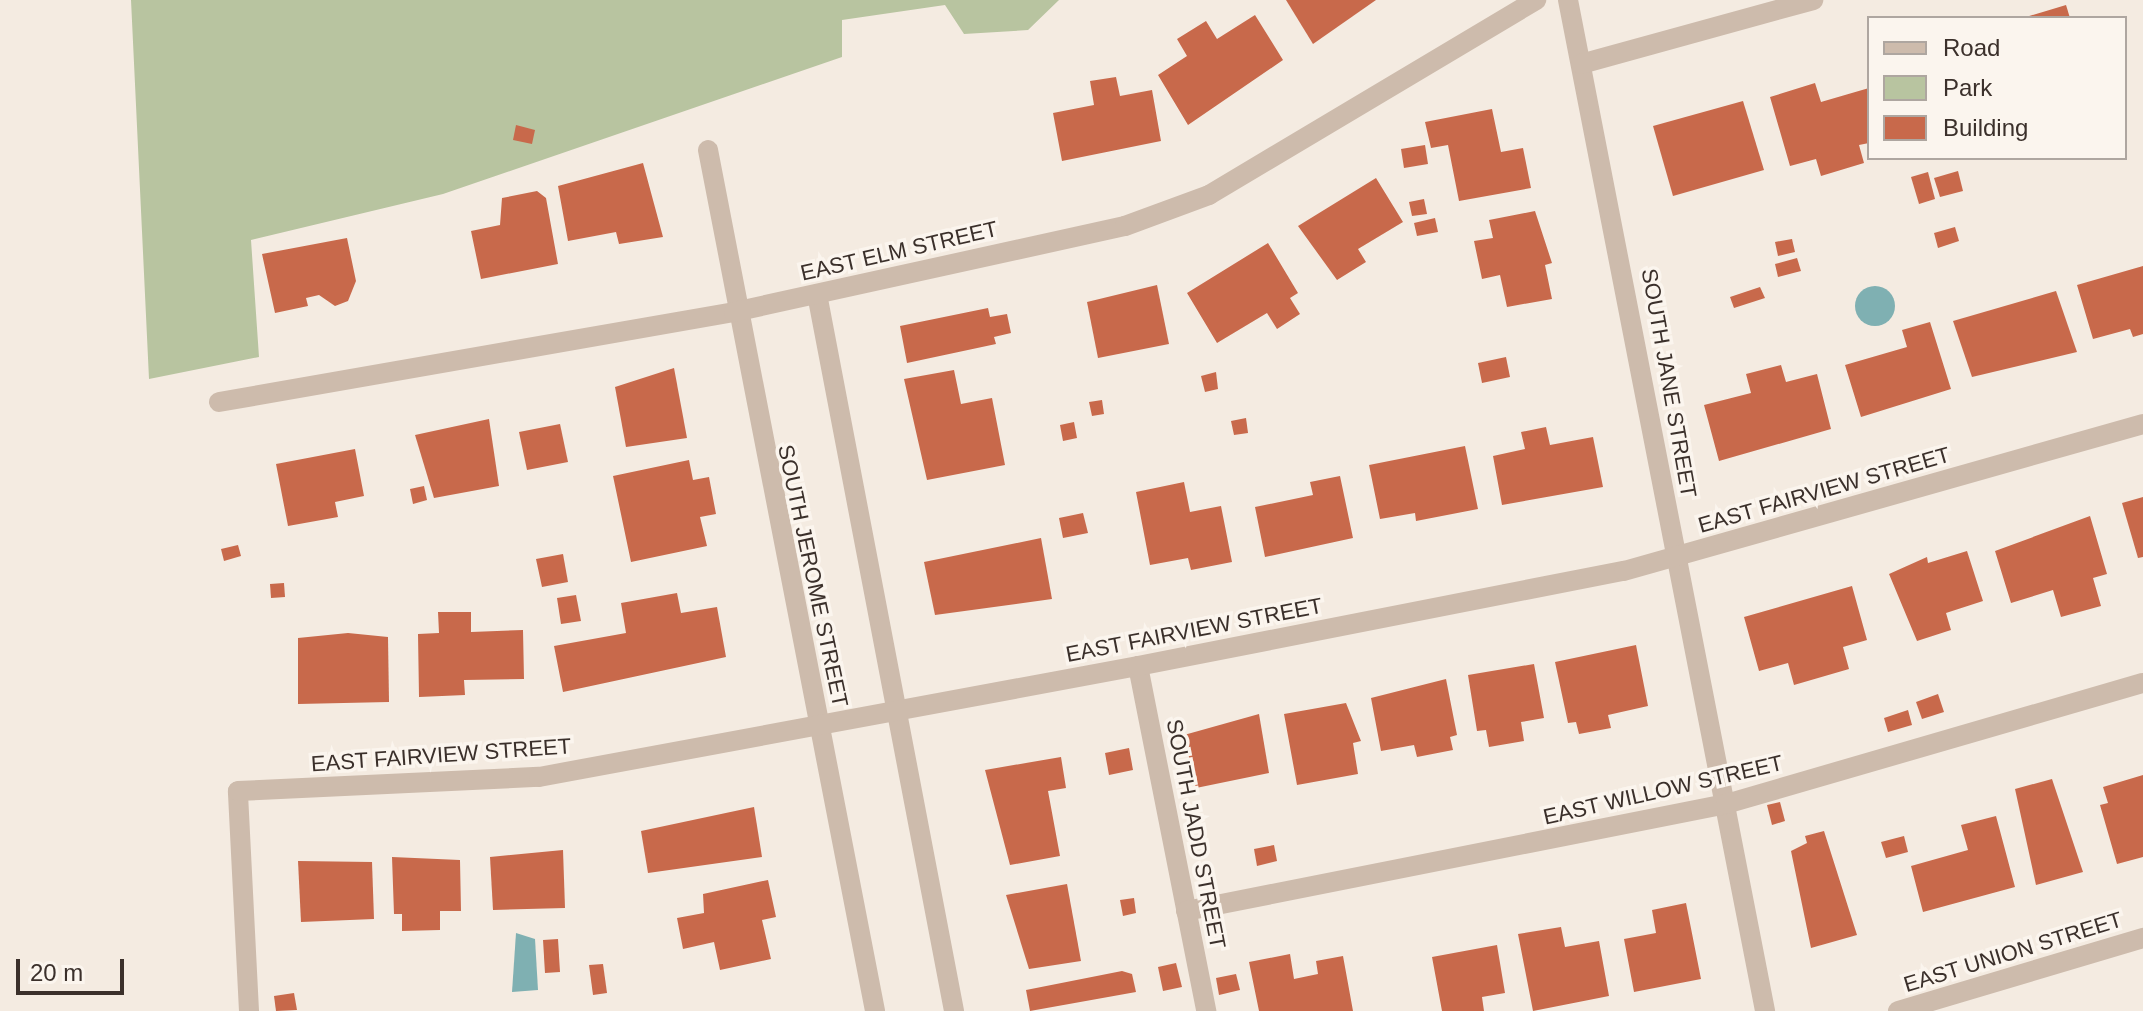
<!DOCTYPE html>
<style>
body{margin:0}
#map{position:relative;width:2143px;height:1011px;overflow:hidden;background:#f4ebe1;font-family:Arial,sans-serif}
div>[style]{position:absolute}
.green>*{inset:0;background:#b8c4a0}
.water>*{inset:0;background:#7fb0b2}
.round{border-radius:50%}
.building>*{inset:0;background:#c8694b}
.minor>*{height:20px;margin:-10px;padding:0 10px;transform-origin:10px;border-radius:10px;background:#cdbbac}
span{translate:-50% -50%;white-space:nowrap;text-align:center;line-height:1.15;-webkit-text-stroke:7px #fbf5ee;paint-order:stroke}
.street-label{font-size:22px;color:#3b302b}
.legend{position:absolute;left:1867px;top:16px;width:260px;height:144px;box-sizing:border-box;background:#fbf5ee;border:2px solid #aea6a0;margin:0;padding:10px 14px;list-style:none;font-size:24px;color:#3b302b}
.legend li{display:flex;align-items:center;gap:16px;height:40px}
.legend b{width:40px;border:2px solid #aea6a0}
.scale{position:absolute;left:16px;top:959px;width:108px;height:36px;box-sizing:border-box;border:4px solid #3b302b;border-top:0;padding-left:10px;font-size:24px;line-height:28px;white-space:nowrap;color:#3b302b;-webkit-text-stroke:6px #fbf5ee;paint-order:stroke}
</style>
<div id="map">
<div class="green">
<i style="clip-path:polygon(131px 0,1059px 0,1028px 30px,964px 34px,945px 5px,842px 20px,842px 57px,443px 194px,251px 240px,259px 357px,149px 379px)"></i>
</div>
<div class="water">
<i class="round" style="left:1855px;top:286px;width:40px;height:40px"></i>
<i style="clip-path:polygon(516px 933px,535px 939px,538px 990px,512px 992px)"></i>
</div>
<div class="building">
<i style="clip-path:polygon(1286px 0,1376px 0,1313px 44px)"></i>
<i style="clip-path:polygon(2066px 5px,2070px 18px,2026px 18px,2026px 17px)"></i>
<i style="clip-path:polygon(1255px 15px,1283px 60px,1188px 125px,1158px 75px,1187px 56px,1177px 39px,1206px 21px,1217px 39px)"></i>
<i style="clip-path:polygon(1116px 77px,1120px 96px,1152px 90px,1161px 141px,1062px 161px,1053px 113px,1094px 105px,1090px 81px)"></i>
<i style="clip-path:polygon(1815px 83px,1821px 102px,1869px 88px,1869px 143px,1859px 145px,1864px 163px,1821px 176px,1816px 159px,1790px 166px,1770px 97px)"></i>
<i style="clip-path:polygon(1743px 101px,1764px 170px,1673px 196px,1653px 126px)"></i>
<i style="clip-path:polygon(1492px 109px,1501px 152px,1523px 148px,1531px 188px,1459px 201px,1448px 145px,1431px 148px,1425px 122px)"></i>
<i style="clip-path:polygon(516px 125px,535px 130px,532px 144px,513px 140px)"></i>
<i style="clip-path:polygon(1425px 145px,1428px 164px,1404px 168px,1401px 149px)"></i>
<i style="clip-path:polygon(643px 163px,663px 237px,619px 244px,616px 232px,568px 241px,558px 186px)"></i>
<i style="clip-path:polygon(1958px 171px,1963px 191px,1940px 197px,1934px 178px)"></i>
<i style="clip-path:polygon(1928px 172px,1935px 199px,1919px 204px,1911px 177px)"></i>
<i style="clip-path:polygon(1376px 178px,1403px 222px,1358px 249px,1366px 262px,1337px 280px,1298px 226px)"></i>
<i style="clip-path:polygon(537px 191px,546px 198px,558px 264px,481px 279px,471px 231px,500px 225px,502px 198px)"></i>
<i style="clip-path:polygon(1424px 199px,1427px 214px,1412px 216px,1409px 202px)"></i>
<i style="clip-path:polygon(1535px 211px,1552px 263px,1545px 265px,1552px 299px,1507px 307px,1500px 275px,1482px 279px,1474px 241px,1493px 238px,1489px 220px)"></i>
<i style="clip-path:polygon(1435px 218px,1438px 232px,1417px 236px,1414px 223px)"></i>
<i style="clip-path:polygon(1955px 227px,1959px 241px,1938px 248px,1934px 233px)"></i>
<i style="clip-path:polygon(347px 238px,356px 281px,348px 301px,335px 306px,319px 295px,306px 298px,308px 306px,275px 313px,262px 254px)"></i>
<i style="clip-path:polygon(1792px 239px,1795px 252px,1778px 256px,1775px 242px)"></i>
<i style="clip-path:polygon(1268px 243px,1298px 293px,1290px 298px,1300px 314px,1277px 329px,1267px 313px,1217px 343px,1187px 293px)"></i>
<i style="clip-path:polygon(1797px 258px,1801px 271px,1778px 277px,1775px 264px)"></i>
<i style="clip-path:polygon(2143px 266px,2143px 334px,2133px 337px,2130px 329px,2093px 339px,2077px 285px)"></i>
<i style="clip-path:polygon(1157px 285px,1169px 344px,1098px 358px,1087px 302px)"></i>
<i style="clip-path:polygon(1760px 287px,1765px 298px,1734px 308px,1730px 297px)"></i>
<i style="clip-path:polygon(2056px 291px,2077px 352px,1972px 377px,1953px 321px)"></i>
<i style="clip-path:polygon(988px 308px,990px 317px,1007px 314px,1011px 333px,994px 337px,996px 344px,907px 363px,900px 326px)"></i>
<i style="clip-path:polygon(1930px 322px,1951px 389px,1861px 417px,1845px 365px,1907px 347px,1902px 330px)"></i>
<i style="clip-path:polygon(1506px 357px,1510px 377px,1482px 383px,1478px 363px)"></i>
<i style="clip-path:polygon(1781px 365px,1786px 382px,1817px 374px,1831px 429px,1719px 461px,1704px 405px,1751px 393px,1746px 374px)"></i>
<i style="clip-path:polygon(674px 368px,687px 438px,626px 447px,615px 387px)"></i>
<i style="clip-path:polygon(954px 370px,961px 404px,992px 398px,1005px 465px,927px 480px,904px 379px)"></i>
<i style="clip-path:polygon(1216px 372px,1218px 389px,1205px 392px,1201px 376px)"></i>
<i style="clip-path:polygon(1102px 400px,1104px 414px,1092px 416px,1089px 402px)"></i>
<i style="clip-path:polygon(1246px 418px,1248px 433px,1234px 435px,1231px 421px)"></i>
<i style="clip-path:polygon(489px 419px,499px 486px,434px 498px,415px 435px)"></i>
<i style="clip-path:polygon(1074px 422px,1077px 438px,1063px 441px,1060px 425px)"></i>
<i style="clip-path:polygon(560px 424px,568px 462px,527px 470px,519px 432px)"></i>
<i style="clip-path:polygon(1546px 427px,1550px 445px,1593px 437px,1603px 487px,1502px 505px,1493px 456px,1525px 449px,1521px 432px)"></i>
<i style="clip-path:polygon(1465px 446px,1478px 509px,1416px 521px,1415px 513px,1380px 519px,1369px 465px)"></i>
<i style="clip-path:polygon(355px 449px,364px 496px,335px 502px,338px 517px,288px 526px,276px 464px)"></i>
<i style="clip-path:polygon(689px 460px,693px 480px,709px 477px,716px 514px,700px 517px,707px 546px,631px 562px,613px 476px)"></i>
<i style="clip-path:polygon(1340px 476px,1353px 538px,1265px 557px,1255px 507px,1313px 495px,1310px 482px)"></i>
<i style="clip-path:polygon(1184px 482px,1190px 512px,1221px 506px,1232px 562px,1191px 570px,1188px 558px,1150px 565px,1136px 492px)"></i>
<i style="clip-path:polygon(424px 486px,427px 500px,413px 504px,410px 489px)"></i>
<i style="clip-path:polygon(2143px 497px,2143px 557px,2138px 558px,2122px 503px)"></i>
<i style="clip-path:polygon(1083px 513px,1088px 533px,1063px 538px,1059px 518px)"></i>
<i style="clip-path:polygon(2090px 516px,2107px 574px,2093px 578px,2101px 606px,2061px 617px,2053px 590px,2011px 603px,1995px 551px)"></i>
<i style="clip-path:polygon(1041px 538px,1052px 599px,935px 615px,924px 562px)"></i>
<i style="clip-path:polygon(238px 545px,241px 556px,224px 561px,221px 549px)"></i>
<i style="clip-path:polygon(1967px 551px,1983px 601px,1946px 613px,1951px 630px,1917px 641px,1889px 574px,1927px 557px,1928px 563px)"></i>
<i style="clip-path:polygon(563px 554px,568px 582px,542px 587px,536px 559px)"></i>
<i style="clip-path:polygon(284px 583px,285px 597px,271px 598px,270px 584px)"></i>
<i style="clip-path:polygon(1852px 586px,1867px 640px,1843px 647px,1849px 669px,1794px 685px,1788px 663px,1759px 671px,1744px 617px)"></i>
<i style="clip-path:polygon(677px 593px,681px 613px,717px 607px,726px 657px,563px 692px,554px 646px,626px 633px,621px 603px)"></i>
<i style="clip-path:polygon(576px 595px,581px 621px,561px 624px,557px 598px)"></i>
<i style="clip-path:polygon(438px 612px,471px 612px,471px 632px,523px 630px,524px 679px,464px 680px,465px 695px,419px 697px,418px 634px,439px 633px)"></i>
<i style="clip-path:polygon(348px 633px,388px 637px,389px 702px,298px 704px,298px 638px)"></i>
<i style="clip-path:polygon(1636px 645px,1648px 706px,1608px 715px,1611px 728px,1579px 734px,1576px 722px,1568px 723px,1555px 662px)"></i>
<i style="clip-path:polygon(1534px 664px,1544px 718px,1521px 722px,1524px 741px,1489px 747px,1486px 730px,1477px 731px,1468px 675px)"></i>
<i style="clip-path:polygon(1446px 679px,1457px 735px,1450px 737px,1453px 750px,1417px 757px,1414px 745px,1381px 751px,1371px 698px)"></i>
<i style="clip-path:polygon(1938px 694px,1944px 712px,1922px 719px,1916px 702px)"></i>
<i style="clip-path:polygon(1346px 703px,1361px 741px,1353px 743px,1358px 774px,1297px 785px,1284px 714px)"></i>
<i style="clip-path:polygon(1908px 710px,1912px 725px,1888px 732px,1884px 718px)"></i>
<i style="clip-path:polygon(1259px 714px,1269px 773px,1196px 788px,1184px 735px)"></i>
<i style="clip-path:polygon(1129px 748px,1133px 770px,1109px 775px,1105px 753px)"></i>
<i style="clip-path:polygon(1061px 757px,1066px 788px,1048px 791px,1060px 856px,1010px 865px,985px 770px)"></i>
<i style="clip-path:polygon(2143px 775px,2143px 857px,2117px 864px,2100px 805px,2108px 803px,2103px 787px)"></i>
<i style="clip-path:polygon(2052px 779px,2083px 872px,2036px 885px,2015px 789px)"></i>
<i style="clip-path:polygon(1780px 802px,1785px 821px,1772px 825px,1767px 805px)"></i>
<i style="clip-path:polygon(754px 807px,762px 857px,648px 873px,641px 831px)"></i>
<i style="clip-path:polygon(1996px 816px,2015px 887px,1923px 912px,1911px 866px,1968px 850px,1961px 825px)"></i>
<i style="clip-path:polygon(1824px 831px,1857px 935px,1811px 948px,1791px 851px,1807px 843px,1805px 836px)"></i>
<i style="clip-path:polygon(1904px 836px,1908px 852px,1886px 858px,1881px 842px)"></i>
<i style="clip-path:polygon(1274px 845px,1277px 861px,1257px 866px,1254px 849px)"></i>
<i style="clip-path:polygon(563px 850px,565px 908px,493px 910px,490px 857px)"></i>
<i style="clip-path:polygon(392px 857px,460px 860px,461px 911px,440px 911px,440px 930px,402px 931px,402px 914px,394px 914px)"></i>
<i style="clip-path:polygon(298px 861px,372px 862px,374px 919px,301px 922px)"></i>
<i style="clip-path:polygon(768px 880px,776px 917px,762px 920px,771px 959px,720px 970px,714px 942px,683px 949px,677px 918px,704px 913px,703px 894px)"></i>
<i style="clip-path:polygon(1067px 884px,1081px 961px,1029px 969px,1006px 895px)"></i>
<i style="clip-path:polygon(1134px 898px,1136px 913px,1123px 916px,1120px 900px)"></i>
<i style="clip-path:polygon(1686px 903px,1701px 979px,1634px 992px,1624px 939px,1656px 933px,1652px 910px)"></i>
<i style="clip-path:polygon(1561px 927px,1565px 947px,1599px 941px,1609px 996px,1533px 1011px,1518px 934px)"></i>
<i style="clip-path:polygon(558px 939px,560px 972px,545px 973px,543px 940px)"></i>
<i style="clip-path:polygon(1497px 945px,1505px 993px,1482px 997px,1484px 1011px,1442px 1011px,1432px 957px)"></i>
<i style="clip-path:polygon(1290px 954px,1294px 979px,1318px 974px,1316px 961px,1343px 956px,1353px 1011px,1259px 1011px,1249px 962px)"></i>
<i style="clip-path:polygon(1176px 963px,1182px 987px,1163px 991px,1158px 967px)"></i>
<i style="clip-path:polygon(603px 964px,607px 993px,593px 995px,589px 965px)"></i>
<i style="clip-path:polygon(1122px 971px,1132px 974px,1136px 992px,1030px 1011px,1026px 990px)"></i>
<i style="clip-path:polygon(1236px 974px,1240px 990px,1219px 995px,1216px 978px)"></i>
<i style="clip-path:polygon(294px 993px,297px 1010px,276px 1011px,274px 996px)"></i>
</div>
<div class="minor">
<i style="left:1568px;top:0;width:1030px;rotate:78.97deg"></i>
<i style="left:1581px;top:64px;width:241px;rotate:-15.4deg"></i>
<i style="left:708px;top:150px;width:877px;rotate:79.02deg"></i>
<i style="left:817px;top:294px;width:730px;rotate:79.18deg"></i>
<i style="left:219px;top:402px;width:523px;rotate:-9.91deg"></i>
<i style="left:734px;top:312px;width:400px;rotate:-12.4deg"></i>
<i style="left:1125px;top:226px;width:90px;rotate:-20.3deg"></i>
<i style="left:1209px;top:195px;width:381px;rotate:-30.8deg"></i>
<i style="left:1138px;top:666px;width:352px;rotate:78.8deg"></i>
<i style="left:1186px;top:911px;width:550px;rotate:-11.21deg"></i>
<i style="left:1726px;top:804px;width:434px;rotate:-16.2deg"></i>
<i style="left:249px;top:1011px;width:220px;rotate:-92.9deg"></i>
<i style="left:238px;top:791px;width:301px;rotate:-2.7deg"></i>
<i style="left:539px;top:777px;width:609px;rotate:-10.5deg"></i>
<i style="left:1138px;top:666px;width:495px;rotate:-11.1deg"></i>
<i style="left:1624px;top:571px;width:539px;rotate:-15.81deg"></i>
<i style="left:1898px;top:1011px;width:256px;rotate:-16.6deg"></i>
</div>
<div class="street-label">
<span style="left:899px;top:251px;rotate:-13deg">EAST ELM STREET</span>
<span style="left:1669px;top:383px;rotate:80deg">SOUTH JANE STREET</span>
<span style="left:1824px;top:490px;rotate:-16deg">EAST FAIRVIEW STREET</span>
<span style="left:813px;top:576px;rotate:78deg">SOUTH JEROME STREET</span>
<span style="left:1194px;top:630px;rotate:-11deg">EAST FAIRVIEW STREET</span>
<span style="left:441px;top:755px;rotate:-4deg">EAST FAIRVIEW STREET</span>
<span style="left:1663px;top:790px;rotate:-13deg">EAST WILLOW STREET</span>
<span style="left:1196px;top:834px;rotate:79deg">SOUTH JADD STREET</span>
<span style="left:2013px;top:952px;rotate:-17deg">EAST UNION STREET</span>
</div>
<ul class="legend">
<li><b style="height:10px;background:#cdbbac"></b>Road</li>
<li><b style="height:22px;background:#b8c4a0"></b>Park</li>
<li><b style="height:22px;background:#c8694b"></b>Building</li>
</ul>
<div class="scale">20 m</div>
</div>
